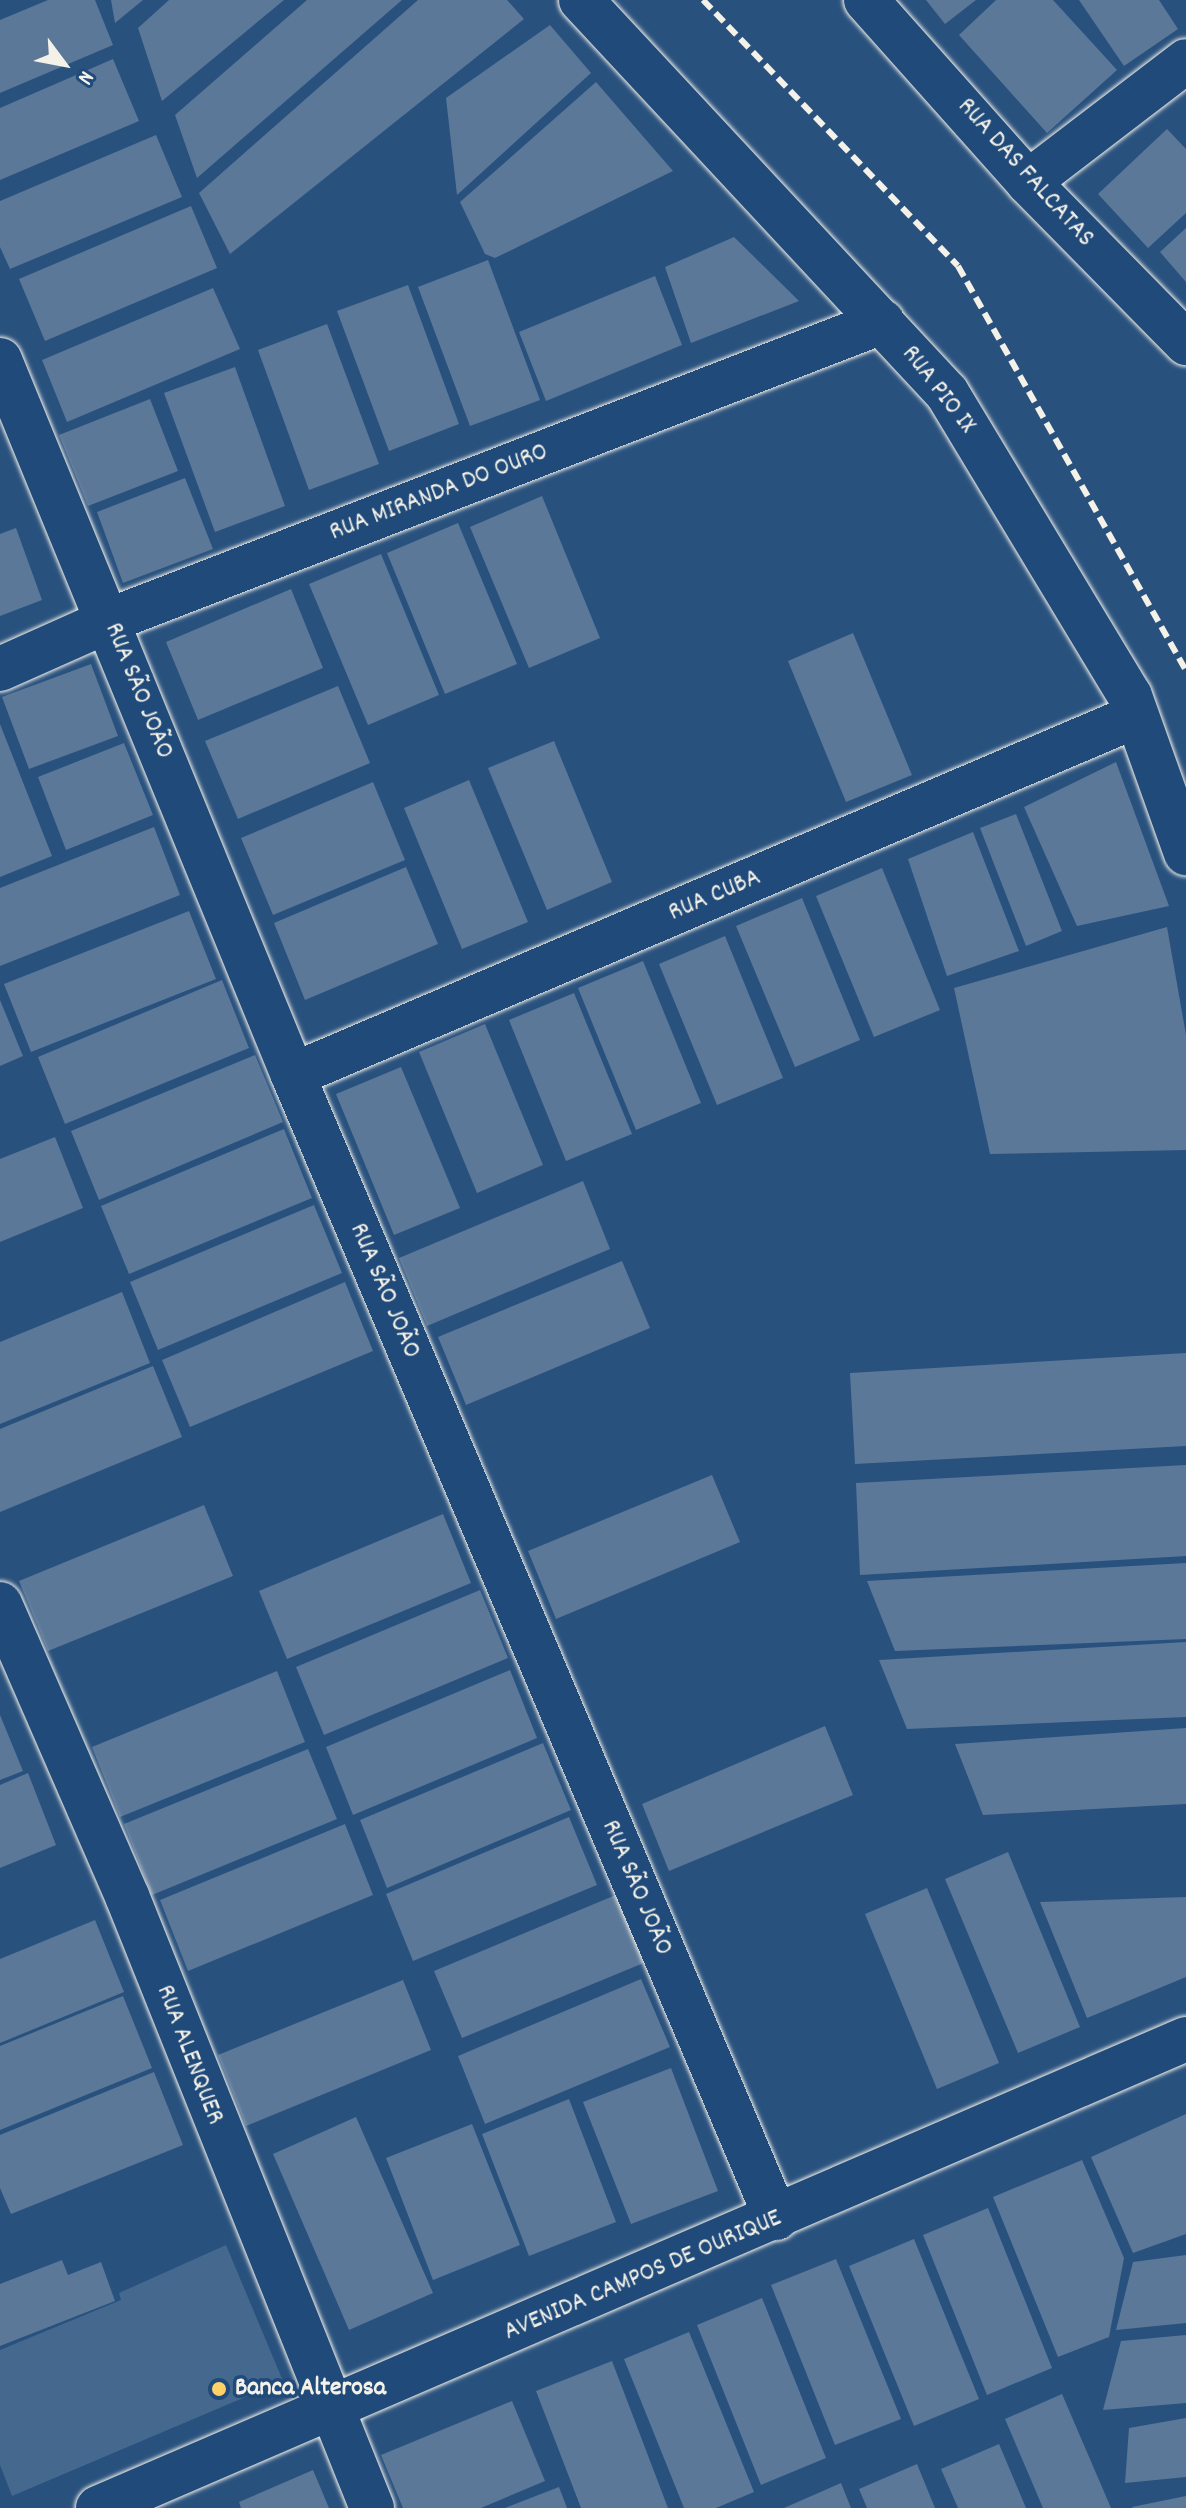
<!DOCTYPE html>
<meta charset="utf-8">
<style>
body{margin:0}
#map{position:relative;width:1186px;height:2508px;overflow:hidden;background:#28517e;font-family:Dekko,sans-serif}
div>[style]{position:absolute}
.green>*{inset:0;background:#45688e}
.building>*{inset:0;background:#5b7899}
.roads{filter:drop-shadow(0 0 2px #f4f1e8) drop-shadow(0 0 2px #f4f1e8)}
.minor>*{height:44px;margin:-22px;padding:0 22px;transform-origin:22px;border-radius:22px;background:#1f4a7a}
.major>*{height:44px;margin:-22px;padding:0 22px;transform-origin:22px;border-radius:22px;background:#1f4a7a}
.rail>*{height:6px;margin-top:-3px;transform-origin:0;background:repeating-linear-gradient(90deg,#f4f1e8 0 12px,transparent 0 18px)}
.dots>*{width:22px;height:22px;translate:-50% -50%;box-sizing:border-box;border:4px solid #1f4a7a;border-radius:50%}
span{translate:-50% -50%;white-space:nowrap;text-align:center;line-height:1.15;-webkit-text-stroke:7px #1f4a7a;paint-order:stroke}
.street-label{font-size:26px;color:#f4f1e8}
.poi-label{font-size:26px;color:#f4f1e8;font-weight:700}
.left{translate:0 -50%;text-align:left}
.north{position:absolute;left:24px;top:24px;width:80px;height:80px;-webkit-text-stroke:6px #1f4a7a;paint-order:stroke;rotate:122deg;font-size:22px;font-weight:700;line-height:32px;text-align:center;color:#f4f1e8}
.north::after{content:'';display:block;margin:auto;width:28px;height:36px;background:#f4f1e8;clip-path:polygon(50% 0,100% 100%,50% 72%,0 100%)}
</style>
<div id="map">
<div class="green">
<i style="clip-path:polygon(226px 2245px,283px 2381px,12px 2496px,0 2465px,0 2350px,121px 2300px,119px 2293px)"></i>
</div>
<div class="building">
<i style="clip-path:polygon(48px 0,95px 0,113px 45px,0 93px,0 20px)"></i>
<i style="clip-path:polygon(111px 0,143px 0,115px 23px)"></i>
<i style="clip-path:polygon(169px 0,284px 0,162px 101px,138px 28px)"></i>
<i style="clip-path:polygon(307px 0,402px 0,197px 178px,175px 115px)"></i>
<i style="clip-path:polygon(418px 0,507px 0,524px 19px,230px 254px,199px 193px)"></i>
<i style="clip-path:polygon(926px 0,976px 0,945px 24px)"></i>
<i style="clip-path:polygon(996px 0,1053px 0,1117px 70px,1047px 133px,959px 35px)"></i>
<i style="clip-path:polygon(1079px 0,1159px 0,1178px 29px,1124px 66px)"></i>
<i style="clip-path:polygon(550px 25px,591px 73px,457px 195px,446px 98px)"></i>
<i style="clip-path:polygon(113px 59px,139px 121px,0 180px,0 108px)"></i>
<i style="clip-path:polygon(596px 82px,673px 171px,495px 258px,485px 254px,460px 202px)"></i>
<i style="clip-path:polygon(1167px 129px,1186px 149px,1186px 213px,1148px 248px,1098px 194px)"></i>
<i style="clip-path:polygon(156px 135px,182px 197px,10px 269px,0 247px,0 201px)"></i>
<i style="clip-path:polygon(191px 206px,217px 268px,45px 341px,19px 279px)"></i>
<i style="clip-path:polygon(1186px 228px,1186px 282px,1160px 252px)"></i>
<i style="clip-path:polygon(734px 237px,799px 301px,691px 343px,665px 267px)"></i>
<i style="clip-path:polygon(488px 260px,540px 400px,470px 426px,418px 287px)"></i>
<i style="clip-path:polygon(655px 276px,682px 345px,546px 401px,519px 332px)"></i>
<i style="clip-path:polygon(408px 285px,459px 424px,389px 451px,337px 311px)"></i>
<i style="clip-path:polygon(213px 288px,240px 349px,67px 422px,42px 360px)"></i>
<i style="clip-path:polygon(327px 324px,379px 464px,309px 490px,258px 350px)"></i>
<i style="clip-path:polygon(235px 367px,285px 506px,215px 532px,164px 393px)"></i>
<i style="clip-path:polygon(150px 399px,178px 471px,88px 506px,59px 435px)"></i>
<i style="clip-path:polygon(185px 478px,213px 549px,123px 583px,97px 512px)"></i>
<i style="clip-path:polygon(542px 496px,600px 638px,529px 668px,470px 527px)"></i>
<i style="clip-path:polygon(458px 523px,517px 664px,445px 694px,387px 553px)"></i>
<i style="clip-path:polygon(16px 528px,42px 600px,0 616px,0 534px)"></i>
<i style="clip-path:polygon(381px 554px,439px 695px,368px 725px,309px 584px)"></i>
<i style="clip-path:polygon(291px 589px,323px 668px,198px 720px,166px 642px)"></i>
<i style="clip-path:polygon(853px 633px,912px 775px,846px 802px,788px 661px)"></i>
<i style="clip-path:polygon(91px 664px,118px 736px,29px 769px,2px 697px)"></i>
<i style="clip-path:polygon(338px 686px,370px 763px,238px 819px,205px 741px)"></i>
<i style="clip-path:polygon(0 724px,52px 856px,0 877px)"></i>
<i style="clip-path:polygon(554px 741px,612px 882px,547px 910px,488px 768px)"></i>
<i style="clip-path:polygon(124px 743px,153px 815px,66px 850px,38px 777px)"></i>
<i style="clip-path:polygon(1116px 762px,1169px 906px,1077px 926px,1024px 807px)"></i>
<i style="clip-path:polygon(469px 780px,528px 922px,462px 949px,404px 808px)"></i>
<i style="clip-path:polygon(373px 782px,405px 860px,273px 915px,241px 838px)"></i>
<i style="clip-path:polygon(1016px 814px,1062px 931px,1026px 946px,980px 828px)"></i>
<i style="clip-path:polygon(154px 827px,180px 895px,0 966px,0 888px)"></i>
<i style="clip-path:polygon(973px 832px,1019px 951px,947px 976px,908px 859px)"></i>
<i style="clip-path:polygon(406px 867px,438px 944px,305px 1000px,274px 923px)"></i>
<i style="clip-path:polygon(882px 868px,940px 1010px,874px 1037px,816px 896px)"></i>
<i style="clip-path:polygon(802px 898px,860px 1040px,795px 1067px,736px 926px)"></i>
<i style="clip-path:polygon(189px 911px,216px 979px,31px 1052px,4px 984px)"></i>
<i style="clip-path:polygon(1167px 927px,1186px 1035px,1186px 1150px,990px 1154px,954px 988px)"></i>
<i style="clip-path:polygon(725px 936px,783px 1078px,717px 1105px,659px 964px)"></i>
<i style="clip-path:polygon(643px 961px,701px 1103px,636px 1130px,578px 988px)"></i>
<i style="clip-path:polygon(222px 980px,249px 1048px,65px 1124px,38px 1057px)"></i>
<i style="clip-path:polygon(574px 993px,632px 1134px,566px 1161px,509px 1020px)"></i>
<i style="clip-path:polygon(0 1000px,23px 1056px,0 1066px)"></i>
<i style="clip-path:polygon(485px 1024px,543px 1165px,477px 1193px,419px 1052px)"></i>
<i style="clip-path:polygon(255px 1055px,283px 1122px,99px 1200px,71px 1131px)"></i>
<i style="clip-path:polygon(401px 1067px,460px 1208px,394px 1235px,336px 1094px)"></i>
<i style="clip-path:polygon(284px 1129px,312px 1198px,129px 1274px,101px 1206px)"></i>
<i style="clip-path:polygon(55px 1137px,83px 1208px,0 1242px,0 1159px)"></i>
<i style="clip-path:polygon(583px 1181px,610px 1249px,427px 1326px,399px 1258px)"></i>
<i style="clip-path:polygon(314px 1205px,342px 1273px,158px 1350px,130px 1282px)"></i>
<i style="clip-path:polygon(622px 1261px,650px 1328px,466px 1405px,438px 1337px)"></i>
<i style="clip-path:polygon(345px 1282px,373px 1351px,190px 1427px,162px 1360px)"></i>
<i style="clip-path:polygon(122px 1292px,150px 1363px,0 1424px,0 1342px)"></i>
<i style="clip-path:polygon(1186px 1353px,1186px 1446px,855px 1464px,850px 1373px)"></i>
<i style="clip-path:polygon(153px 1366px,182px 1437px,0 1512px,0 1429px)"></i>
<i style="clip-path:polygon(1186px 1465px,1186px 1556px,860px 1575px,856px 1483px)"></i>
<i style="clip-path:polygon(712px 1475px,740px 1542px,556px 1619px,528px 1551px)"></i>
<i style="clip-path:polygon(204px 1505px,233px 1576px,48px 1651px,19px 1581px)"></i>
<i style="clip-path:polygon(443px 1514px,471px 1583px,287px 1659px,259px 1591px)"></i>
<i style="clip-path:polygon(1186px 1563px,1186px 1639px,895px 1651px,867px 1581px)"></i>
<i style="clip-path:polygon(480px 1590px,508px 1658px,324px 1735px,296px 1667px)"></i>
<i style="clip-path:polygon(1186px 1642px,1186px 1717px,907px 1729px,879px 1660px)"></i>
<i style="clip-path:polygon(510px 1670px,537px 1738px,353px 1815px,326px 1747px)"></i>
<i style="clip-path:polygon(277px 1671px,305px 1742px,120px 1817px,92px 1747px)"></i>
<i style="clip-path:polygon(0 1715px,23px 1771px,0 1780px)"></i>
<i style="clip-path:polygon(825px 1726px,853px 1795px,669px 1871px,642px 1804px)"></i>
<i style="clip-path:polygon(1186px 1728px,1186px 1804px,983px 1815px,955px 1744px)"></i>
<i style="clip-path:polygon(543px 1743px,571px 1810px,387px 1888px,360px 1820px)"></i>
<i style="clip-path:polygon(308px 1749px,337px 1819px,152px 1895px,124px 1824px)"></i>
<i style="clip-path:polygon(28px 1773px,56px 1845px,0 1868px,0 1785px)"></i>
<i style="clip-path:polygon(569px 1817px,597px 1885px,413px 1961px,386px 1894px)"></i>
<i style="clip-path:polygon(345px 1824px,373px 1895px,188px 1971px,160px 1900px)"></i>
<i style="clip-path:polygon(1008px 1852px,1080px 2027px,1018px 2053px,945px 1879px)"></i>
<i style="clip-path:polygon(927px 1888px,999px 2063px,937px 2089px,865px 1914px)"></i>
<i style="clip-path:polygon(618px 1894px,646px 1962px,462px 2038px,434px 1971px)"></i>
<i style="clip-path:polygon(1186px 1897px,1186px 1977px,1087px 2018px,1040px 1902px)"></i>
<i style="clip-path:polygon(95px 1920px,124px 1992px,0 2043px,0 1959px)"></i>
<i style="clip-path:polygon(641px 1979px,670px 2047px,485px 2124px,458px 2056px)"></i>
<i style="clip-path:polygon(403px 1980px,431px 2050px,246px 2126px,218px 2055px)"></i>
<i style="clip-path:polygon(123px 1996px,152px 2068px,0 2130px,0 2046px)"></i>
<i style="clip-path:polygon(671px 2068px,718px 2191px,631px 2224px,583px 2102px)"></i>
<i style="clip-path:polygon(154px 2072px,183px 2145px,11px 2214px,0 2188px,0 2135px)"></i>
<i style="clip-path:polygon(569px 2099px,616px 2222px,529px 2256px,482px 2134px)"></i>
<i style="clip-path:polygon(1186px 2114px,1186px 2234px,1133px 2253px,1091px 2157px)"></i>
<i style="clip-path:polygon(356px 2117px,433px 2293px,349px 2330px,273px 2154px)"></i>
<i style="clip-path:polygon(472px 2124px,520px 2245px,433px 2280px,386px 2158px)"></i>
<i style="clip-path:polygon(1082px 2160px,1124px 2258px,1109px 2337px,1058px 2357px,993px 2197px)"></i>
<i style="clip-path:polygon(988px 2208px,1052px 2368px,987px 2395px,923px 2235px)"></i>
<i style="clip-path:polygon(914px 2239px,979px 2399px,914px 2426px,849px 2266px)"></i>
<i style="clip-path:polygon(1186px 2255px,1186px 2323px,1116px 2330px,1133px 2262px)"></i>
<i style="clip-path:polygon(836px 2259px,901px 2419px,835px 2445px,771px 2285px)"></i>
<i style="clip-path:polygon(62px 2260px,68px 2275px,101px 2262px,115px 2301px,0 2346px,0 2284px)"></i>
<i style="clip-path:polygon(762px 2298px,826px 2458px,761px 2485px,697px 2325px)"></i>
<i style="clip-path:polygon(689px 2332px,754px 2492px,716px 2508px,684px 2508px,624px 2359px)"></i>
<i style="clip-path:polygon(1186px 2335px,1186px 2403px,1103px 2410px,1121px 2341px)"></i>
<i style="clip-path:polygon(612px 2361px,668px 2508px,581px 2508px,536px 2391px)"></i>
<i style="clip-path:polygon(1062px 2394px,1111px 2508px,1043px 2508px,1005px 2419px)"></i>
<i style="clip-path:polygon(512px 2401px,545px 2481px,481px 2508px,403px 2508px,381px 2455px)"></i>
<i style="clip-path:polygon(1186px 2418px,1186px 2477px,1125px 2483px,1129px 2428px)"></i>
<i style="clip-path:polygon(999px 2444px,1026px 2508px,958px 2508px,941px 2469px)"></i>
<i style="clip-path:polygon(917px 2464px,935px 2508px,867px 2508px,859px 2489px)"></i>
<i style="clip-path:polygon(313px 2470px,329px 2508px,241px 2508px,239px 2502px)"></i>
<i style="clip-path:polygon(841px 2483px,851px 2508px,784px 2508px)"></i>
<i style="clip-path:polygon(559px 2487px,567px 2508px,505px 2508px)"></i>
<i style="clip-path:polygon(1186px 2496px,1186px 2508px,1132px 2508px,1132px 2507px)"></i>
</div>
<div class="roads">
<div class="minor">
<i style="left:581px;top:0;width:537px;rotate:47.04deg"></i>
<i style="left:947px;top:393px;width:354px;rotate:58.9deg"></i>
<i style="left:1130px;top:696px;width:167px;rotate:70.4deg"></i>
<i style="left:866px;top:0;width:244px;rotate:48.3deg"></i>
<i style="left:1028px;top:182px;width:226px;rotate:45.5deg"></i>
<i style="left:1028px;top:182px;width:199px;rotate:-37.4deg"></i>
<i style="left:0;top:360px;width:773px;rotate:67.72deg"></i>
<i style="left:293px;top:1075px;width:1241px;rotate:67.09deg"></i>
<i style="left:0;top:669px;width:120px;rotate:-24deg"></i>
<i style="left:110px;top:620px;width:828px;rotate:-21.11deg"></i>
<i style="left:293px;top:1075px;width:916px;rotate:-23.07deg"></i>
<i style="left:0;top:1604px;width:318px;rotate:66.5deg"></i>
<i style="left:127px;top:1896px;width:659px;rotate:68.18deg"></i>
</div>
<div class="major">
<i style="left:98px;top:2508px;width:1185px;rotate:-23.32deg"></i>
</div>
</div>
<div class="rail">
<i style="left:703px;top:0;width:368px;rotate:46.2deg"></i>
<i style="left:958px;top:266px;width:465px;rotate:60.6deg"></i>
</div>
<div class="dots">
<i style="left:219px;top:2389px;background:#ffd166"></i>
</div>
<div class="street-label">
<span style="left:1025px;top:173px;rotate:48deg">RUA DAS FALCATAS</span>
<span style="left:938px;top:390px;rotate:52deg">RUA PIO IX</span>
<span style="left:439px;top:493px;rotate:-21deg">RUA MIRANDA DO OURO</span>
<span style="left:138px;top:691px;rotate:68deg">RUA SÃO JOÃO</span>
<span style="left:715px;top:896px;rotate:-23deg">RUA CUBA</span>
<span style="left:384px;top:1291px;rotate:67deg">RUA SÃO JOÃO</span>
<span style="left:636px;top:1888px;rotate:67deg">RUA SÃO JOÃO</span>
<span style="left:189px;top:2055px;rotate:69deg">RUA ALENQUER</span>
<span style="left:643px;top:2276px;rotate:-23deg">AVENIDA CAMPOS DE OURIQUE</span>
</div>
<div class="poi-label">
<span class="left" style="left:235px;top:2389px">Banca Alterosa</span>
</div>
<div class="north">N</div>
</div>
